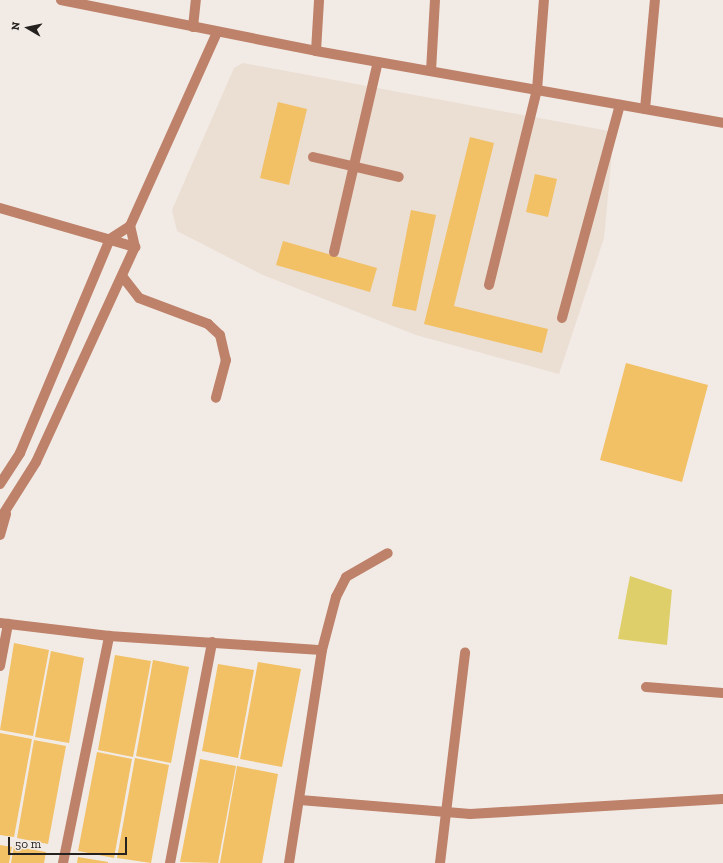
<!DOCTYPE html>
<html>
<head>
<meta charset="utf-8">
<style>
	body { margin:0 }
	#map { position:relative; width:723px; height:863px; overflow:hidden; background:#f2ebe5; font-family:"Zilla Slab",serif }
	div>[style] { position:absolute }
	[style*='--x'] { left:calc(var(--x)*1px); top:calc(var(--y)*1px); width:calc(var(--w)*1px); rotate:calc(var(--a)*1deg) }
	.built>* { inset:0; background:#ebded3 }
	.water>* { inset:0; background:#dfcf6a }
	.building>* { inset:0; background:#f2c065 }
	.minor>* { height:10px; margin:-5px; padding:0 5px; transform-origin:5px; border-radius:5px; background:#be816a }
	span { translate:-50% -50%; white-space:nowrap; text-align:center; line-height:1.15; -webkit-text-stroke:3px #f2ebe5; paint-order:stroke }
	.north { position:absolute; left:8px; top:8px; width:40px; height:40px; -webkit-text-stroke:3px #f2ebe5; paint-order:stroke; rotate:279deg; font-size:11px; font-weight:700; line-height:16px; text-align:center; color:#24211f }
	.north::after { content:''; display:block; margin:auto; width:14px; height:18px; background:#24211f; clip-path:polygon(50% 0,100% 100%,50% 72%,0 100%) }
	.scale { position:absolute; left:8px; top:837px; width:119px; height:18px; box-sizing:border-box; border:2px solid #24211f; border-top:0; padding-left:5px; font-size:12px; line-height:14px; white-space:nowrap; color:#24211f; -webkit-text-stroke:3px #f2ebe5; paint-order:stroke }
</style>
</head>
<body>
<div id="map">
	<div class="built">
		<div style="clip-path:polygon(243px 63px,614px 132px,604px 238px,559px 374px,416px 335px,263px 275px,177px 231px,172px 210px,234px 68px)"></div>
	</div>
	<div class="water">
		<div style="clip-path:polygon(630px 576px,672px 590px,667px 645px,618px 639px)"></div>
	</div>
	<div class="building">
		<div style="clip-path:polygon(278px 102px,307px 109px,289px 185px,260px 178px)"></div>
		<div style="clip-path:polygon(470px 137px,494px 143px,454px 306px,548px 329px,542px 353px,424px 324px)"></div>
		<div style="clip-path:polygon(535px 174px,557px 179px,548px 217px,526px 212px)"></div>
		<div style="clip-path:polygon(411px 210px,436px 215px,416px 311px,392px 306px)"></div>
		<div style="clip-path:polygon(283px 241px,377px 268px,370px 292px,276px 265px)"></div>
		<div style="clip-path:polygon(626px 363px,708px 385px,682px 482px,600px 460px)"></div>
		<div style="clip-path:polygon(14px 643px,49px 650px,33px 736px,0 730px)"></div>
		<div style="clip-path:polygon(51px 651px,84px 658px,69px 743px,35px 737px)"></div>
		<div style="clip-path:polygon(115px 655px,151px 661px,133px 757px,98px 750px)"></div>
		<div style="clip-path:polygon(153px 660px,189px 667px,171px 763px,136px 756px)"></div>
		<div style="clip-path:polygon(258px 662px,301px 669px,282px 767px,240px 759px)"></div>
		<div style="clip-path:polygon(218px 664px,254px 670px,238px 758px,202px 751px)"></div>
		<div style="clip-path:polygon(0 733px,32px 739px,14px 837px,0 835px)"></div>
		<div style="clip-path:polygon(34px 740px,66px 746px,48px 844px,17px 838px)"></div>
		<div style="clip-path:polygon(97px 752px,132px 759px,114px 858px,78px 851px)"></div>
		<div style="clip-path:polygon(135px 758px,169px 765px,151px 863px,117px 858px)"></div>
		<div style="clip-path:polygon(200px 759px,236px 766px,218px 863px,180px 862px)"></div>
		<div style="clip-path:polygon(237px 766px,278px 774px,262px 863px,220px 863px)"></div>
		<div style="clip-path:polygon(0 845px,12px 847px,9px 863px,0 863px)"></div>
		<div style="clip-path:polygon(14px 846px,46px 852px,44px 863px,11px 863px)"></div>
		<div style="clip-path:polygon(78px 857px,108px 862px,108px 863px,77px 863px)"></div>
	</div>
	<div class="minor">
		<div style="--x:61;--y:0;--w:260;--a:11.3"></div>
		<div style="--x:316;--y:51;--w:413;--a:10"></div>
		<div style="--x:193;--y:27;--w:27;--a:-84"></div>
		<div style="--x:316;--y:51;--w:51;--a:-86.6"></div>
		<div style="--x:431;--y:71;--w:71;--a:-86.8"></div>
		<div style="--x:645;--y:109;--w:109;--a:-84.8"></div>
		<div style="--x:313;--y:157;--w:88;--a:13.1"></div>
		<div style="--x:0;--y:208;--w:141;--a:16.1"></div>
		<div style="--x:334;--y:252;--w:195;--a:-77"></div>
		<div style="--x:122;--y:276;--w:28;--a:52"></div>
		<div style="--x:139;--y:298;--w:74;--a:20.6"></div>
		<div style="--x:208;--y:324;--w:16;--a:43"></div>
		<div style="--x:220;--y:335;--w:26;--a:77"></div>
		<div style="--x:226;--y:360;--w:39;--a:105"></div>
		<div style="--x:489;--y:285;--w:201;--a:-76.2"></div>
		<div style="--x:537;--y:90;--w:90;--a:-85.6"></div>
		<div style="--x:562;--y:318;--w:221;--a:-74.8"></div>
		<div style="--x:0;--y:484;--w:37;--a:-57"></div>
		<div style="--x:20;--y:453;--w:232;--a:-67.2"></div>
		<div style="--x:110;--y:239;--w:24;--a:-33"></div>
		<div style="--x:130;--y:226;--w:213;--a:-65.8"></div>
		<div style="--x:0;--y:519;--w:67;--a:-57.7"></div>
		<div style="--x:36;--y:462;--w:237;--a:-65.3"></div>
		<div style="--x:135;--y:247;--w:22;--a:-103"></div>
		<div style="--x:0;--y:535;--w:22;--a:-74"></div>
		<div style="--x:0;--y:623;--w:110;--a:6.8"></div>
		<div style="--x:109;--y:636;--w:213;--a:3.8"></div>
		<div style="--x:322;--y:650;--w:216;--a:98.8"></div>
		<div style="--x:322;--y:650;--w:55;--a:-75.2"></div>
		<div style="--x:336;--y:597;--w:22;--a:-63"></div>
		<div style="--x:346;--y:577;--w:48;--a:-29.7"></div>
		<div style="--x:0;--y:666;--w:43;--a:-79.2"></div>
		<div style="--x:646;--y:687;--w:77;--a:4.5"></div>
		<div style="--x:300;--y:800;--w:171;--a:4.7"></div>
		<div style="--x:470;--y:814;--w:253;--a:-3.4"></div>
		<div style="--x:63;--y:863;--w:232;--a:-78.5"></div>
		<div style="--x:170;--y:863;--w:225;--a:-79.2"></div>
		<div style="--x:440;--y:863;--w:212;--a:-83.2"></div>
	</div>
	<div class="north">N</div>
	<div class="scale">50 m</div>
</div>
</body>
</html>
